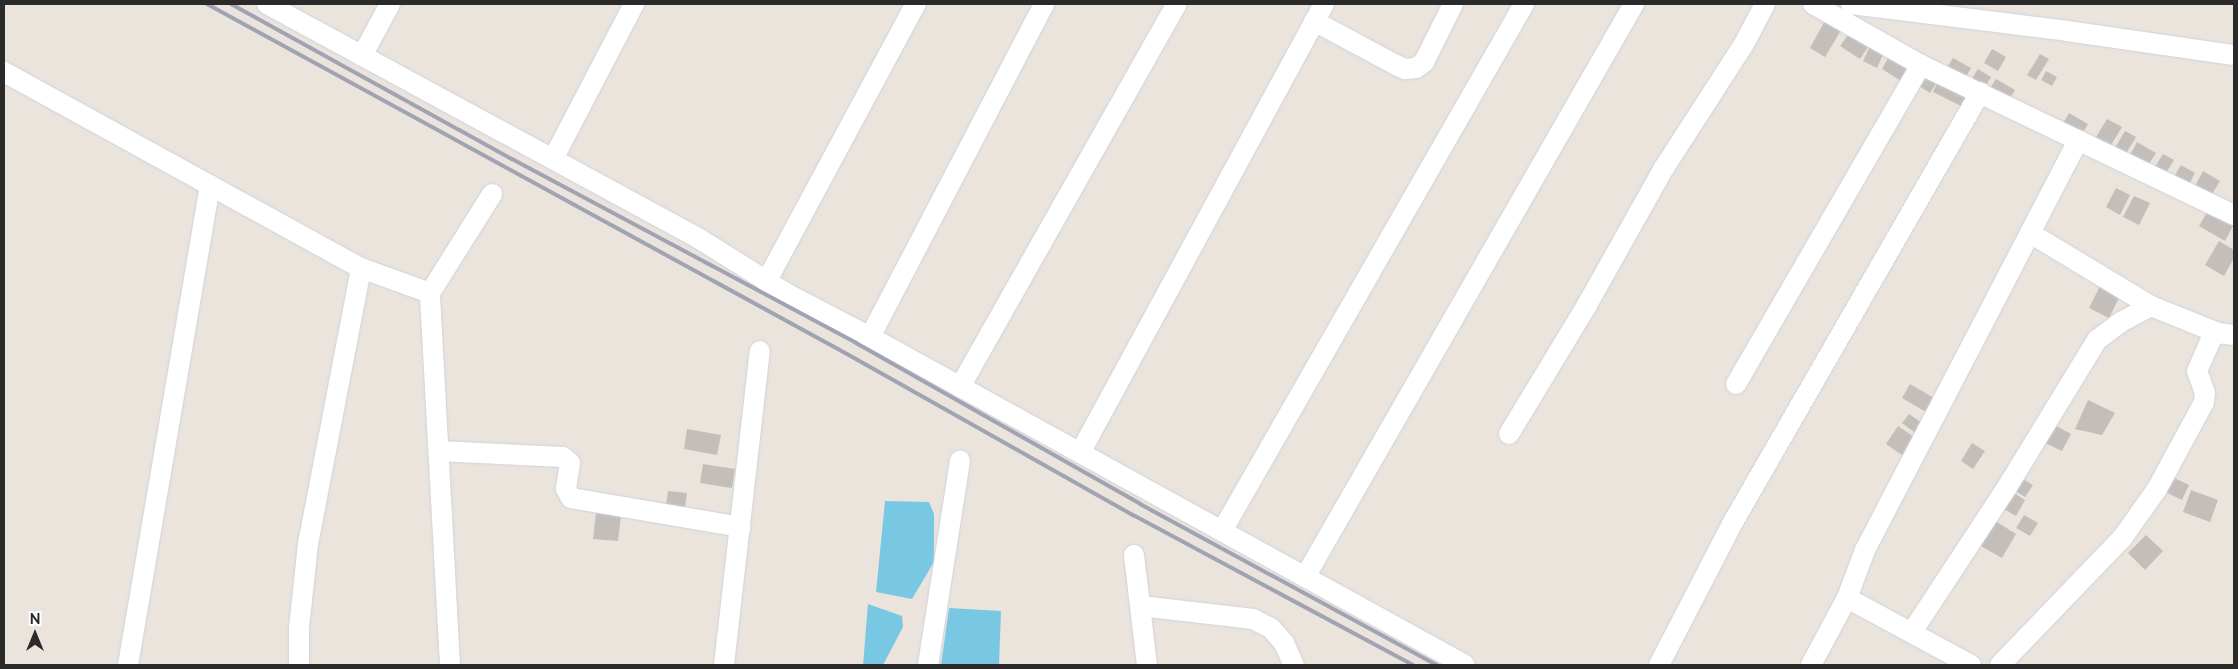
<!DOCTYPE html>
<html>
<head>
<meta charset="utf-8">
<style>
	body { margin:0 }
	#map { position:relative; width:2238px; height:669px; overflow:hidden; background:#ebe4dd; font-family:Raleway,sans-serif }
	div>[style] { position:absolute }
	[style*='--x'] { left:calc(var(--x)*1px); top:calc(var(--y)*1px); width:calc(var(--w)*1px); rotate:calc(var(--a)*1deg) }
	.water>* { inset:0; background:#79c8e3 }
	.building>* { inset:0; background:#c3beb9 }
	.roads { filter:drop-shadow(0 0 1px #cfd2dd) drop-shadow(0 0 1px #cfd2dd) }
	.minor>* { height:20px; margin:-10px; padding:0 10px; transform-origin:10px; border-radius:10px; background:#fff }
	.rail>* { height:4px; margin:-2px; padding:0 2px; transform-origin:2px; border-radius:2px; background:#a0a3b2 }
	span { translate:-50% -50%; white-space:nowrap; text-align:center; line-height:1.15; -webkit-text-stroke:4.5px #fff; paint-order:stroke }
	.frame { position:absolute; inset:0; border:5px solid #2a2a2a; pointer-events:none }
	.north { position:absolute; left:10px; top:609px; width:50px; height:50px; -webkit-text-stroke:4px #fff; paint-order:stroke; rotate:0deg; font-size:14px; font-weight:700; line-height:20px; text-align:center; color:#2a2a2a }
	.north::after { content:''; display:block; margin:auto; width:18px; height:22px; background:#2a2a2a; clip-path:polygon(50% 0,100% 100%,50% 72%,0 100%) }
</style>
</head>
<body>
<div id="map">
	<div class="water">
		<div style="clip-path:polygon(885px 501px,929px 502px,934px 514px,934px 562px,912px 599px,876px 592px)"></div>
		<div style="clip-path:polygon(868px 604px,902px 616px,903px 627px,883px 665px,863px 665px)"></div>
		<div style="clip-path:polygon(949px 608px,1001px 611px,999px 665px,941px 665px)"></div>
	</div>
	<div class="building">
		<div style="clip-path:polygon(1827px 17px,1843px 27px,1825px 57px,1810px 48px)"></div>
		<div style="clip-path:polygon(1848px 35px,1868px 47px,1860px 59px,1840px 46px)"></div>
		<div style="clip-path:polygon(1871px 44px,1885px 50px,1877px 68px,1863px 61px)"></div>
		<div style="clip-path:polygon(1992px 49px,2006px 57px,1998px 71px,1984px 63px)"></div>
		<div style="clip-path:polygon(2040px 54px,2049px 59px,2036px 80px,2027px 75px)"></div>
		<div style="clip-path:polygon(1888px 58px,1908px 69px,1901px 81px,1882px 69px)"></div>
		<div style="clip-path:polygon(1953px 58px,1971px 68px,1963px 82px,1945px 71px)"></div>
		<div style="clip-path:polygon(1978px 69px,1991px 77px,1983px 91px,1969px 83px)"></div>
		<div style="clip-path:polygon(2046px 71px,2057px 77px,2052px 86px,2041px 80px)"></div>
		<div style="clip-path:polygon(1921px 72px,1937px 82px,1930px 93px,1914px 83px)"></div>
		<div style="clip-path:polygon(1939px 79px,1972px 95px,1965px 108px,1933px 92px)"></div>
		<div style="clip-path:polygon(1996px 79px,2015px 90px,2008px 102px,1988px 91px)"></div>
		<div style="clip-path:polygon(2069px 113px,2088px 124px,2081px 136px,2062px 125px)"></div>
		<div style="clip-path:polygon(2107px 119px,2122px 127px,2108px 150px,2093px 142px)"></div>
		<div style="clip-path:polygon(2125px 131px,2136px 137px,2124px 157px,2113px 151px)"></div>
		<div style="clip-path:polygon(2137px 142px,2156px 153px,2147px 167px,2129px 157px)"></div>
		<div style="clip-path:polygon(2163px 154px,2174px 160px,2163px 178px,2152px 172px)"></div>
		<div style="clip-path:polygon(2181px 165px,2195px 173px,2187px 188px,2172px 180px)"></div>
		<div style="clip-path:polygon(2203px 171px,2220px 181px,2209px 199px,2193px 190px)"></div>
		<div style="clip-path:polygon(2116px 188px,2130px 195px,2120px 215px,2106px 207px)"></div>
		<div style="clip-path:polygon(2134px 196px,2150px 203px,2139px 225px,2123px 217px)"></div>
		<div style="clip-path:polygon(2209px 209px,2234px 224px,2225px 241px,2199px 226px)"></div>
		<div style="clip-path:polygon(2219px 241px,2234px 250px,2234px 258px,2224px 276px,2205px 265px)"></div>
		<div style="clip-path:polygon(2103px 280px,2123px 290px,2109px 318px,2089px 308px)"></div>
		<div style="clip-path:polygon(1910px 384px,1934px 398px,1926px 412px,1902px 398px)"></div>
		<div style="clip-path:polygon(2088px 400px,2115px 413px,2102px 435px,2075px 429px)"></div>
		<div style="clip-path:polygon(1909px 414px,1925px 425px,1918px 435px,1902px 423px)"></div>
		<div style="clip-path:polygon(2051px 423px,2071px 434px,2062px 451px,2041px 441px)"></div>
		<div style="clip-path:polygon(1898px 426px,1914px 437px,1902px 455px,1886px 444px)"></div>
		<div style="clip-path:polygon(687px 429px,721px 435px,717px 455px,684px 449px)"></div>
		<div style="clip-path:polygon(1972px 443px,1985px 451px,1973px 469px,1961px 461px)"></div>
		<div style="clip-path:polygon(703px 464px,735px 469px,732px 488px,700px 483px)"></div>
		<div style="clip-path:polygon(2170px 476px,2189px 485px,2182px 500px,2163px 491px)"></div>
		<div style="clip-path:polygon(2021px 478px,2033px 485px,2025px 497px,2014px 490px)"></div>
		<div style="clip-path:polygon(2009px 490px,2025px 500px,2016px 516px,2000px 507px)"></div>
		<div style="clip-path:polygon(2191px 490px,2218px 500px,2210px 522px,2183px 512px)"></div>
		<div style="clip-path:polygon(668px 491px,687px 493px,684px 514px,665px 512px)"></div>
		<div style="clip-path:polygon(596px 513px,621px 516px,618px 541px,593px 539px)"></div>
		<div style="clip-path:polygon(2024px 515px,2038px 523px,2030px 536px,2016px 528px)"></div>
		<div style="clip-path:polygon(1989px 517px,2016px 534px,2002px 558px,1974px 542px)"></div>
		<div style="clip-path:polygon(2146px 535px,2163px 551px,2145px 570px,2128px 553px)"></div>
	</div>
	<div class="roads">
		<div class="minor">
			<div style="--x:267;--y:4;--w:490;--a:28.5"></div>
			<div style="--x:698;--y:238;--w:104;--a:32"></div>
			<div style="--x:786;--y:293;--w:95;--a:27.6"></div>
			<div style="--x:870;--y:337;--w:679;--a:28.87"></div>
			<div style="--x:1813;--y:4;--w:124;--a:29.5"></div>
			<div style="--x:1921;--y:65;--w:347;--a:25.6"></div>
			<div style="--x:1851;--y:4;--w:218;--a:7.1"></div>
			<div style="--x:2067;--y:31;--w:169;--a:8.2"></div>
			<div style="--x:1314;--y:21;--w:93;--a:28.2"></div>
			<div style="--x:1396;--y:65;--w:10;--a:24"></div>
			<div style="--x:1405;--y:69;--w:11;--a:-5"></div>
			<div style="--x:1416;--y:68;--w:10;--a:-37"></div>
			<div style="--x:1424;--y:62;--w:65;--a:-63.4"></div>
			<div style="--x:362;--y:56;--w:59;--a:-61.7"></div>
			<div style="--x:4;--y:72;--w:407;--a:28.8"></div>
			<div style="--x:361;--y:268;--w:73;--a:19.9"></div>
			<div style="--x:553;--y:159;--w:175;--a:-62.4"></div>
			<div style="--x:2030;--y:233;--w:141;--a:31.1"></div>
			<div style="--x:2151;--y:306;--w:72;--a:21.9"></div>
			<div style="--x:766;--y:282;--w:316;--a:-61.7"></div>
			<div style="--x:870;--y:337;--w:376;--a:-62.4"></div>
			<div style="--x:1736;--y:384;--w:369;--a:-59.9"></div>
			<div style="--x:960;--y:387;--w:440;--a:-60.5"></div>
			<div style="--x:1509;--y:434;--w:151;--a:-58.8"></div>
			<div style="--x:1587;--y:305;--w:157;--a:-60.7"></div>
			<div style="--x:1664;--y:168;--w:148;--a:-57.2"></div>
			<div style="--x:1744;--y:44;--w:45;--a:-62.3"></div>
			<div style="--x:439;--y:451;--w:124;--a:2.8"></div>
			<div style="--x:563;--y:457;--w:9;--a:41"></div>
			<div style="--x:570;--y:463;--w:26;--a:99"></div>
			<div style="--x:566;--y:489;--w:10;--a:61"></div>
			<div style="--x:571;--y:498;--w:172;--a:9.7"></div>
			<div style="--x:1080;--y:453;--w:511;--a:-61.48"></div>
			<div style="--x:1222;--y:531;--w:607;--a:-60.18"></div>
			<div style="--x:1134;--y:555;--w:111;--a:83.3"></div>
			<div style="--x:1305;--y:577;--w:661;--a:-60.14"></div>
			<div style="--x:1847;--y:598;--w:51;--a:-69.4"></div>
			<div style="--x:1865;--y:550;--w:462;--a:-62.5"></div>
			<div style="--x:1141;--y:606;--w:113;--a:6.6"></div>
			<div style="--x:1253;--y:619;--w:20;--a:27"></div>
			<div style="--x:1271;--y:628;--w:20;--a:49"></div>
			<div style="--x:1284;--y:643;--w:24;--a:66"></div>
			<div style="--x:1912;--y:632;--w:171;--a:-56.7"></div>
			<div style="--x:2006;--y:489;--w:175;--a:-58.6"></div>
			<div style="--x:2097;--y:340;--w:30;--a:-37"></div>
			<div style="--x:2121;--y:322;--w:34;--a:-28"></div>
			<div style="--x:128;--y:665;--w:487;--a:-80.3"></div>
			<div style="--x:299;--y:665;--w:37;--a:-90"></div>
			<div style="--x:299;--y:628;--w:84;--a:-83.9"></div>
			<div style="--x:308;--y:544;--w:281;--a:-79.1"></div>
			<div style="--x:450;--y:665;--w:373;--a:-93.1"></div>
			<div style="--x:430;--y:293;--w:117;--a:-57.9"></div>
			<div style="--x:724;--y:665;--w:316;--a:-83.5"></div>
			<div style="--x:928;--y:665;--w:207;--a:-81.1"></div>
			<div style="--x:1659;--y:665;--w:159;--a:-62.6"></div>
			<div style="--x:1732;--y:524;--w:498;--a:-60.1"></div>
			<div style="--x:1811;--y:665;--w:76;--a:-61.8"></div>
			<div style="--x:1847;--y:598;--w:141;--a:28.4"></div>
			<div style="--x:2000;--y:665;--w:178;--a:-46.1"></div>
			<div style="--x:2123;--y:537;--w:59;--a:-54.7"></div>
			<div style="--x:2157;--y:489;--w:99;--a:-61.6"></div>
			<div style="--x:2204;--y:402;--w:9;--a:-84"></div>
			<div style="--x:2205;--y:393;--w:23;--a:-110"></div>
			<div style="--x:2197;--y:371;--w:36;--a:-66"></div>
			<div style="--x:2212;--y:338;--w:8;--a:-40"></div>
			<div style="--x:2218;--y:333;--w:16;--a:7"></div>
		</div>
	</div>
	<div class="rail">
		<div style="--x:207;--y:4;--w:729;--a:28.67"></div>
		<div style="--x:847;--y:354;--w:330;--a:29.4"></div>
		<div style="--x:1135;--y:516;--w:315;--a:28.2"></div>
		<div style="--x:231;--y:4;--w:321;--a:28.9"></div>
		<div style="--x:512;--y:159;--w:390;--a:28.1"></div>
		<div style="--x:856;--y:343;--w:326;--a:29.5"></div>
		<div style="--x:1140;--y:504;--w:338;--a:28.5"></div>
	</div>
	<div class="frame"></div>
	<div class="north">N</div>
</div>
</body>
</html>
